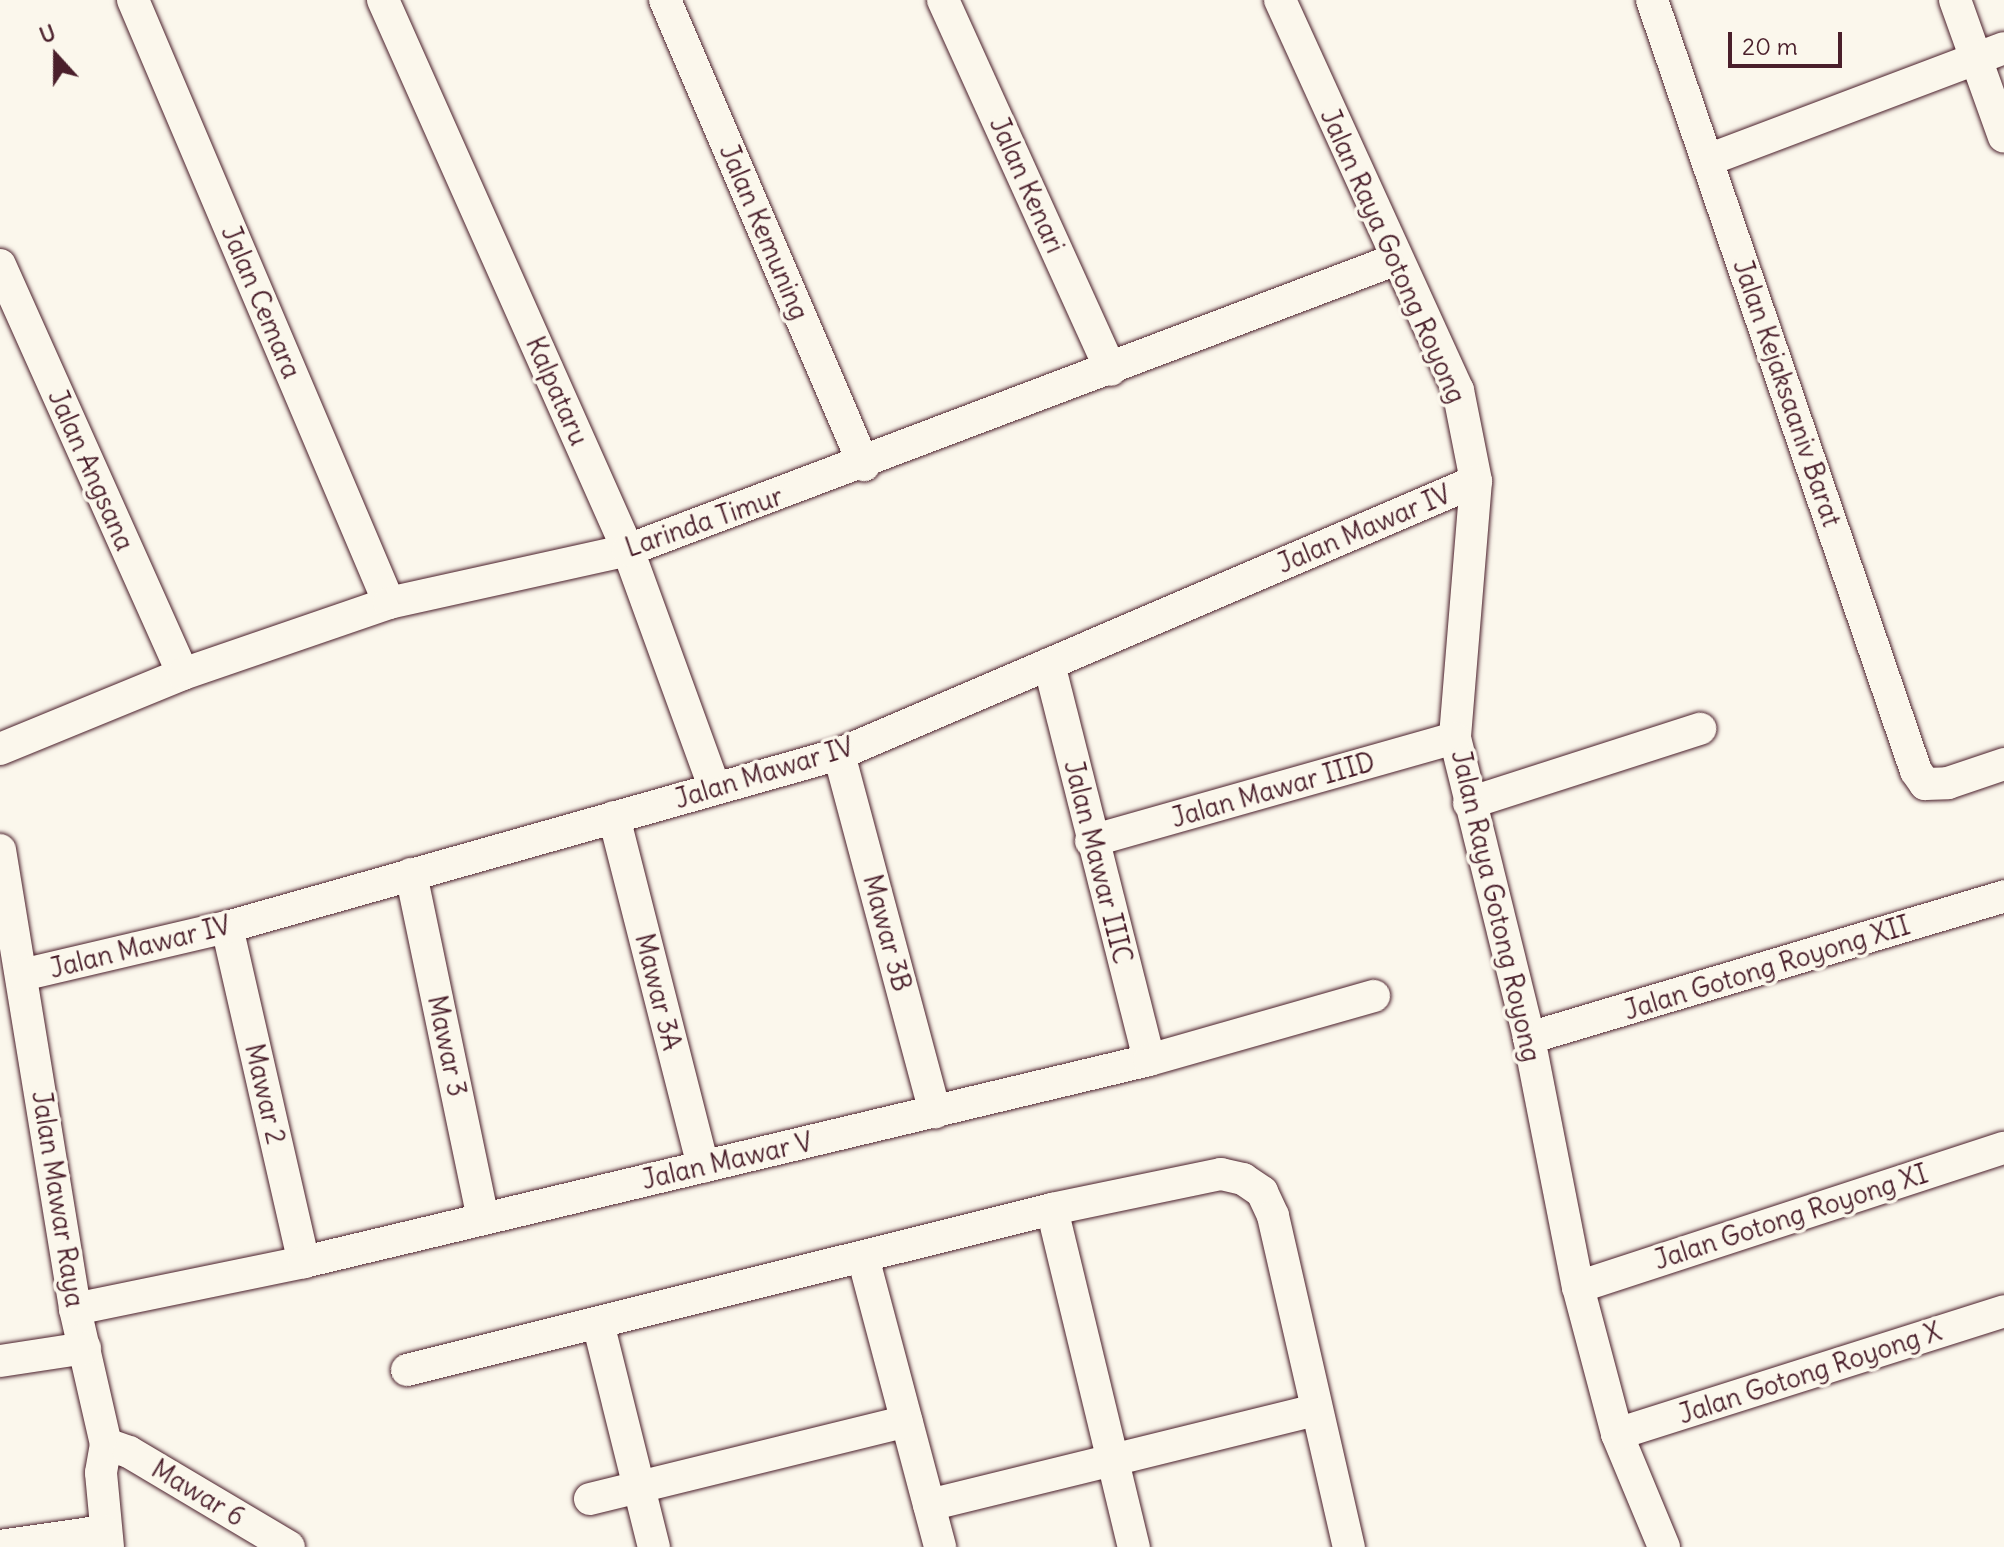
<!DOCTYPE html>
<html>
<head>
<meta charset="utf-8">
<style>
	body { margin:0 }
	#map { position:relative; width:2004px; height:1547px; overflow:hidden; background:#fbf7ec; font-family:Delius,sans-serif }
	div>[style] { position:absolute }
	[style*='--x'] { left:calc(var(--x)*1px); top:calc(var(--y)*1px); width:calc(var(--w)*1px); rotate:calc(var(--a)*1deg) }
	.roads { filter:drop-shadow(0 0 2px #4a1f2b) drop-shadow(0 0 2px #4a1f2b) }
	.minor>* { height:32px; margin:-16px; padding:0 16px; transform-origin:16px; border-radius:16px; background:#fbf7ec }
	span { translate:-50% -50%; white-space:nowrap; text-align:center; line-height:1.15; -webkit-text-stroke:7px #fbf7ec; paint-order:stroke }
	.street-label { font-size:26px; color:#4a1f2b }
	.north { position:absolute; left:16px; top:16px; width:80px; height:80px; -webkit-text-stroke:6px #fbf7ec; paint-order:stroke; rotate:339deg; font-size:22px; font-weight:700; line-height:32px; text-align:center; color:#4a1f2b }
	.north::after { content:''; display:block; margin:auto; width:28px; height:36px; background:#4a1f2b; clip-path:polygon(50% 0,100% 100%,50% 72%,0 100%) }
	.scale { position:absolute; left:1728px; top:32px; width:114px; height:36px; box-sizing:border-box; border:4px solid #4a1f2b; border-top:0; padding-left:10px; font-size:24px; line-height:28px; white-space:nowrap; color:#4a1f2b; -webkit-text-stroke:6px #fbf7ec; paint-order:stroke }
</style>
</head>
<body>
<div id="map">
	<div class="roads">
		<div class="minor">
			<div style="--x:133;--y:0;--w:655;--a:67"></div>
			<div style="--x:383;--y:0;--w:602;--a:65.99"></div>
			<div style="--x:628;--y:550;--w:254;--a:70"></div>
			<div style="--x:665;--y:0;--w:506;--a:66.83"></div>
			<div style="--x:943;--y:0;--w:406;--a:65.6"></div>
			<div style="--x:1280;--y:0;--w:429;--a:65.5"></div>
			<div style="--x:1458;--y:390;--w:93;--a:78.8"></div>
			<div style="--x:1476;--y:481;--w:258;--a:94.7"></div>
			<div style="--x:1455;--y:738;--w:309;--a:76.1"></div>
			<div style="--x:1529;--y:1038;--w:254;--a:78.9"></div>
			<div style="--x:1578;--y:1287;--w:152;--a:75.1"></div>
			<div style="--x:1617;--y:1434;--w:122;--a:67.4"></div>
			<div style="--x:1652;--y:0;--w:815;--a:71.1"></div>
			<div style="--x:1916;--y:771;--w:16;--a:55"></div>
			<div style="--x:1925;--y:784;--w:23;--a:-2"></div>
			<div style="--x:1948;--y:783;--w:59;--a:-18.7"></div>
			<div style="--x:1955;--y:0;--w:145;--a:70.3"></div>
			<div style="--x:1708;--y:160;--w:316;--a:-20.7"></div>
			<div style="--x:0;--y:265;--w:448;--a:65.9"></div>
			<div style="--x:1049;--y:664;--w:408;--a:75.8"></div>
			<div style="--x:0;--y:749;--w:198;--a:-22.3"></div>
			<div style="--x:183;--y:674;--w:218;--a:-19"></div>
			<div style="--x:389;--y:603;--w:245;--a:-12.5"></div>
			<div style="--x:628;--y:550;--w:822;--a:-20.73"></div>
			<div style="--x:839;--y:754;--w:371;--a:75"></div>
			<div style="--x:1469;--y:803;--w:243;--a:-17.8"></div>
			<div style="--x:614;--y:817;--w:361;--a:75.7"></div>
			<div style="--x:1091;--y:841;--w:378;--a:-15.8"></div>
			<div style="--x:0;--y:850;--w:465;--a:80.7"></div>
			<div style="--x:75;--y:1309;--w:139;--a:77.1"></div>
			<div style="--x:106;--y:1444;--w:29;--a:100"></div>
			<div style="--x:101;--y:1473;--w:74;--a:84.6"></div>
			<div style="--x:411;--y:874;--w:352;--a:78.2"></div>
			<div style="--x:227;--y:927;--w:344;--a:77.1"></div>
			<div style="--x:22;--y:975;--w:211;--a:-13.2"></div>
			<div style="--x:227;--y:927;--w:636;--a:-15.78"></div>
			<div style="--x:839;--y:754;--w:693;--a:-23.2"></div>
			<div style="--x:1529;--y:1038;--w:496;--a:-16.6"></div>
			<div style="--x:1052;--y:1209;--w:348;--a:76.4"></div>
			<div style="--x:863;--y:1257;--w:300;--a:75.1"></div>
			<div style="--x:1578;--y:1287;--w:448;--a:-18.1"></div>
			<div style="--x:75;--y:1309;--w:234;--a:-11.6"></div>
			<div style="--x:304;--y:1262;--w:869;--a:-13.44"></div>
			<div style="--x:1149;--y:1060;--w:234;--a:-15.9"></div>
			<div style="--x:598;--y:1323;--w:231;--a:76"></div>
			<div style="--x:0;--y:1361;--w:86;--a:-8.7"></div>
			<div style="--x:407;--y:1370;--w:665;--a:-14.02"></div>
			<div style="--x:1052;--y:1209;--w:173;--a:-11.7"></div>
			<div style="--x:1221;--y:1174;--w:23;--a:13"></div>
			<div style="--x:1243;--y:1179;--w:23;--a:34"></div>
			<div style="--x:1262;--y:1192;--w:26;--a:65"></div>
			<div style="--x:1273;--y:1216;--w:340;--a:77.1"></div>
			<div style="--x:1617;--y:1434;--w:406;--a:-17.6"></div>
			<div style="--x:106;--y:1444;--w:24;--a:19"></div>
			<div style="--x:129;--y:1452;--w:186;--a:30.7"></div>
			<div style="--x:590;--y:1499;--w:326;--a:-13.8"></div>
			<div style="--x:929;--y:1505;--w:398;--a:-13.8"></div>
			<div style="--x:0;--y:1546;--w:105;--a:-8.2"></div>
		</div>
	</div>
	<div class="street-label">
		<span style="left:1027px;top:185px;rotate:66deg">Jalan Kenari</span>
		<span style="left:764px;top:232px;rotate:67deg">Jalan Kemuning</span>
		<span style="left:1393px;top:256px;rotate:66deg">Jalan Raya Gotong Royong</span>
		<span style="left:261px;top:302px;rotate:67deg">Jalan Cemara</span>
		<span style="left:557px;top:391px;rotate:66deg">Kalpataru</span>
		<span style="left:1787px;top:393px;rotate:71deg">Jalan Kejaksaaniv Barat</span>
		<span style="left:91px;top:470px;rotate:66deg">Jalan Angsana</span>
		<span style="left:704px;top:522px;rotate:-19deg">Larinda Timur</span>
		<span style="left:1364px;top:529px;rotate:-23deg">Jalan Mawar IV</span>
		<span style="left:764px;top:773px;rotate:-17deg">Jalan Mawar IV</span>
		<span style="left:1273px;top:790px;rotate:-16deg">Jalan Mawar IIID</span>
		<span style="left:1098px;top:862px;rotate:76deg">Jalan Mawar IIIC</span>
		<span style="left:1496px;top:906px;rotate:77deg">Jalan Raya Gotong Royong</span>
		<span style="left:887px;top:933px;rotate:75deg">Mawar 3B</span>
		<span style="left:140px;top:947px;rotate:-14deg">Jalan Mawar IV</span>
		<span style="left:1767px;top:968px;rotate:-17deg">Jalan Gotong Royong XII</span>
		<span style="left:658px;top:992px;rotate:76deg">Mawar 3A</span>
		<span style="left:447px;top:1046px;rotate:78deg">Mawar 3</span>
		<span style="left:265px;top:1094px;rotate:77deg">Mawar 2</span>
		<span style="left:727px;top:1161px;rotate:-13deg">Jalan Mawar V</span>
		<span style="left:58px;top:1199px;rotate:81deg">Jalan Mawar Raya</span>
		<span style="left:1791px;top:1217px;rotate:-18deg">Jalan Gotong Royong XI</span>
		<span style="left:1810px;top:1373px;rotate:-18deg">Jalan Gotong Royong X</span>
		<span style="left:198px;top:1493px;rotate:31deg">Mawar 6</span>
	</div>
	<div class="north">U</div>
	<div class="scale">20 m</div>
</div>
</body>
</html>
